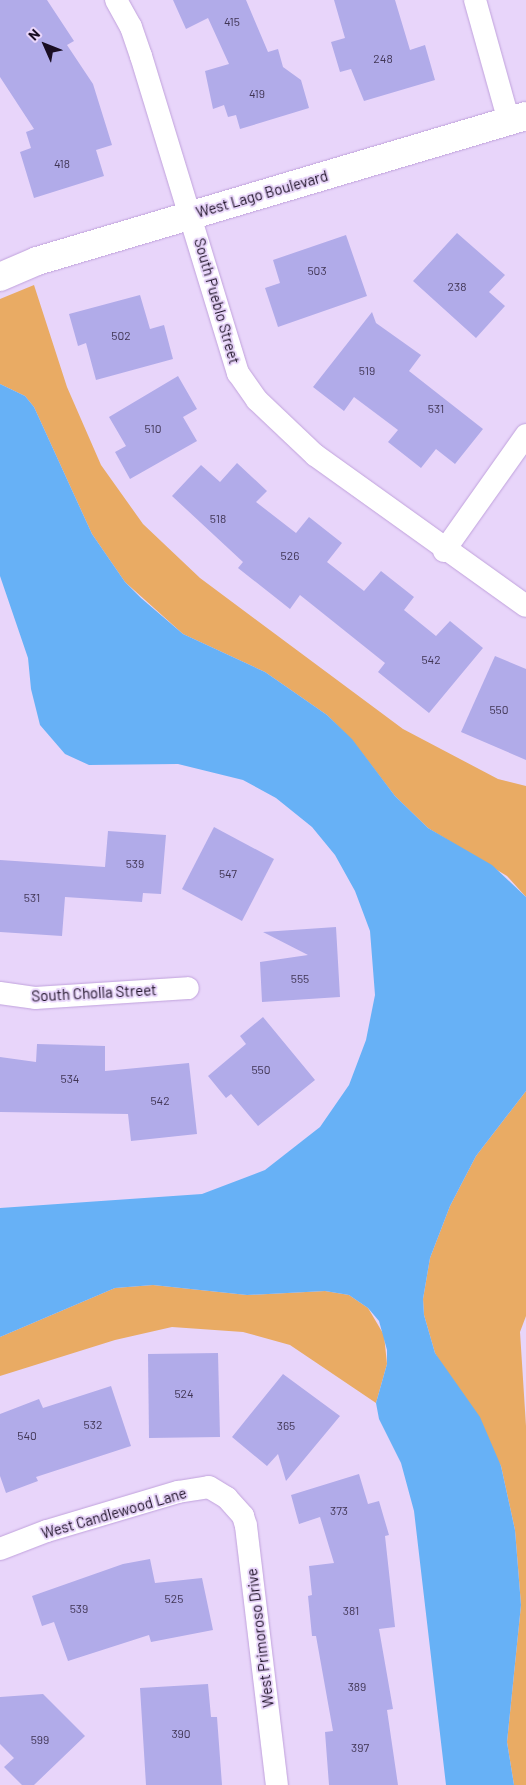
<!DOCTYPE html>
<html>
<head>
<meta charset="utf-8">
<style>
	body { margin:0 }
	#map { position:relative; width:526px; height:1785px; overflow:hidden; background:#e8d5fa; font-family:Barlow,sans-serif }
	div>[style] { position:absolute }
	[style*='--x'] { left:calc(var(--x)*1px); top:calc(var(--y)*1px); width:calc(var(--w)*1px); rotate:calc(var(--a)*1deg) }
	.green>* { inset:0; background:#e9ab64 }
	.water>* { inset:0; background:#67b1f6 }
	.building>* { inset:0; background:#b1abe9 }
	.roads { filter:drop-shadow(0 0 1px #c0a2dc) drop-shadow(0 0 1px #c0a2dc) }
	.street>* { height:22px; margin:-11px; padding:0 11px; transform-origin:11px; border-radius:11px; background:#fff }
	.secondary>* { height:28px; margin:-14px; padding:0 14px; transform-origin:14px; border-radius:14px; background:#fff }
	span { translate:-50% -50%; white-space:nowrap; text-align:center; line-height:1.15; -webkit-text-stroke:4px #e8d5fa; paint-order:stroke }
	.number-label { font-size:12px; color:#403554 }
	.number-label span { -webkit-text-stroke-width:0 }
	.street-label { font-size:15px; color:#1a0e23 }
	.north { position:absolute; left:20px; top:20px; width:50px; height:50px; -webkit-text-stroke:4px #e8d5fa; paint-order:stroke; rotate:314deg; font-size:14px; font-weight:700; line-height:20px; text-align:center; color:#1a0e23 }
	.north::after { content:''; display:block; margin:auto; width:18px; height:22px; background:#1a0e23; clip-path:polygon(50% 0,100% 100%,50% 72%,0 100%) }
</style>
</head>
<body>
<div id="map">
	<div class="green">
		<div style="clip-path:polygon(34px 285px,67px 387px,101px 465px,143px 524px,200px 578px,403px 729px,498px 779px,526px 786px,526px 897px,507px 876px,428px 828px,395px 796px,352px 740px,327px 715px,265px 672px,183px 634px,125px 582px,92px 534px,34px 407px,25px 396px,0 384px,0 299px)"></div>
		<div style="clip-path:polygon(526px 1091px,526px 1316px,520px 1332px,526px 1426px,526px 1785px,514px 1785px,507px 1742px,521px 1605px,515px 1530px,501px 1466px,435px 1353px,424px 1315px,423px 1299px,430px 1258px,450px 1206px,476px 1156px)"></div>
		<div style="clip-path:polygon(153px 1285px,247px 1295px,325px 1291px,349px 1295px,368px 1308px,384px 1335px,387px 1364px,376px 1403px,290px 1345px,243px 1332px,172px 1327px,115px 1340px,0 1376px,0 1337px,115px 1288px)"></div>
	</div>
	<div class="water">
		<div style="clip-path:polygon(0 384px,25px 396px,34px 407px,92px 534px,125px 582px,141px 598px,183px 634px,265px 672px,327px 715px,352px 739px,395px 796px,428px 828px,492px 865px,526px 897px,526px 1091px,476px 1156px,450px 1206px,430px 1258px,423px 1299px,424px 1315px,435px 1353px,480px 1417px,501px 1466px,515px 1530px,521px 1605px,507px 1742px,514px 1785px,446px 1785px,414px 1511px,401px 1463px,379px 1419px,376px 1403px,387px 1364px,387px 1350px,379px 1321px,368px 1308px,349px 1295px,325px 1291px,247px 1295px,153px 1285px,115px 1288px,0 1337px,0 1208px,202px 1194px,265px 1170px,320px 1127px,349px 1085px,366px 1040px,375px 995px,370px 931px,355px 891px,335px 855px,312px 827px,276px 798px,243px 780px,178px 764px,89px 765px,65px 754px,40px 725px,31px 689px,28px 658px,0 576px)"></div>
	</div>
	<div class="building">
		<div style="clip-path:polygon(0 0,47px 0,74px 41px,67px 45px,93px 84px,112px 145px,96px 150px,104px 176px,34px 198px,20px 152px,31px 148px,26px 132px,34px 129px,0 77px)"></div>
		<div style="clip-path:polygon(173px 0,246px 0,268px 52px,278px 49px,283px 67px,301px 80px,309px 108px,240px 129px,236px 115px,228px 117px,224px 105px,213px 109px,205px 71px,229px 64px,208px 18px,186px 29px)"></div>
		<div style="clip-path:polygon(334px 0,395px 0,410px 50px,425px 45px,435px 80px,364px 101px,351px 69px,340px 72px,331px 42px,345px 38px)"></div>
		<div style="clip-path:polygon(457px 233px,505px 275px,489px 292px,505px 306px,476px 338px,413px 281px)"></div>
		<div style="clip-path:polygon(346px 235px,367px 296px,278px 327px,265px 288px,280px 283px,273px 260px)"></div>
		<div style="clip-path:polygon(140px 295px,150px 329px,164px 325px,173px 359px,96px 380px,86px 343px,78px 346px,69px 314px)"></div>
		<div style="clip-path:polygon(372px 312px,376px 323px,421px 355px,409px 371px,483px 429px,455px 464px,436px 449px,421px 468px,388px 442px,398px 430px,354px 397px,344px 411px,313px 387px)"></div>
		<div style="clip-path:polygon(178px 376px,197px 409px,183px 417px,197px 441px,130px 479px,115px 452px,126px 446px,109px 417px)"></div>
		<div style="clip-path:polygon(237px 463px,267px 491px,256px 502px,296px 533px,309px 517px,342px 543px,327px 562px,364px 591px,381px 571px,414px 597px,404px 610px,436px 636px,450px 621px,483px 648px,429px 713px,378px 672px,385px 663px,300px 595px,290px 609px,238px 568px,243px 562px,172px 496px,201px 465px,220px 482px)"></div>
		<div style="clip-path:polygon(495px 656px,526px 669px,526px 760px,461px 732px)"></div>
		<div style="clip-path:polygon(214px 827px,274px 859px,242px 921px,182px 889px)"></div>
		<div style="clip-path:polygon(108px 831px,166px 835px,161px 894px,143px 893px,142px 902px,65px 897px,62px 936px,0 932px,0 860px,105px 867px)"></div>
		<div style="clip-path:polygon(336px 927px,340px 997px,262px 1002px,260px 962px,308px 955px,263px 932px)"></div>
		<div style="clip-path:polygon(263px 1017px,315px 1080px,258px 1126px,231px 1094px,226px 1098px,208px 1076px,246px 1044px,240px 1036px)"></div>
		<div style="clip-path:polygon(37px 1044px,105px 1046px,105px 1071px,189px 1063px,197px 1134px,131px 1141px,128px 1114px,0 1112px,0 1057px,36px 1062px)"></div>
		<div style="clip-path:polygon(218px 1353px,220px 1437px,149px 1438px,148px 1354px)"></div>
		<div style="clip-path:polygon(283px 1374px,340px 1416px,286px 1481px,278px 1454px,267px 1466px,232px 1437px)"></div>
		<div style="clip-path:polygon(111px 1386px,131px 1446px,36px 1477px,38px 1481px,6px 1493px,0 1476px,0 1414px,39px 1399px,43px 1408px)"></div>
		<div style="clip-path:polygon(359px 1474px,368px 1504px,379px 1501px,389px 1535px,385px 1536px,395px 1627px,379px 1629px,393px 1709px,387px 1710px,398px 1785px,329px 1785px,325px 1732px,333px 1731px,316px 1636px,312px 1636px,308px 1596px,312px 1595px,309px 1566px,334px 1563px,320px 1517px,299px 1524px,291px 1495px)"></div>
		<div style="clip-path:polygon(150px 1559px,155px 1583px,202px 1578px,213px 1630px,151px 1642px,149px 1635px,68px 1661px,54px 1622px,42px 1626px,32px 1596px,123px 1564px)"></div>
		<div style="clip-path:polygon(208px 1684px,211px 1717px,217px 1717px,222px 1785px,146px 1785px,140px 1688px)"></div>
		<div style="clip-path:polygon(43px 1694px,85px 1736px,34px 1785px,22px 1785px,4px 1767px,14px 1758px,0 1744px,0 1697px)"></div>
	</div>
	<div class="roads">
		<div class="street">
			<div style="--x:116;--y:0;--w:31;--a:61"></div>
			<div style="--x:131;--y:27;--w:31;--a:71"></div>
			<div style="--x:141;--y:56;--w:332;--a:73"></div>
			<div style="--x:238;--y:373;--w:33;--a:55"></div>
			<div style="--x:257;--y:400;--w:80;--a:43.5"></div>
			<div style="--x:315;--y:455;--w:259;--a:35.6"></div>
			<div style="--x:475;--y:0;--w:127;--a:74.4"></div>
			<div style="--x:444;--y:551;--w:142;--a:-54.7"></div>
			<div style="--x:0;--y:993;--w:35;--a:8"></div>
			<div style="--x:35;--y:998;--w:153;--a:-3.7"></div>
			<div style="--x:0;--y:1549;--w:50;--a:-21"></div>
			<div style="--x:47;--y:1531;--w:137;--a:-16.6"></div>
			<div style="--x:178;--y:1492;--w:31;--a:-9"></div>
			<div style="--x:209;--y:1487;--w:21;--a:31"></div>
			<div style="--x:227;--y:1498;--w:24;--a:48"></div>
			<div style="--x:243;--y:1516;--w:10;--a:73"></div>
			<div style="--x:246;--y:1526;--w:261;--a:83.2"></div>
		</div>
		<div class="secondary">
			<div style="--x:0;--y:277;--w:40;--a:-23.4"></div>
			<div style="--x:37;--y:261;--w:510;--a:-16.52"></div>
		</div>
	</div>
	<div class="number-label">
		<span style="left:232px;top:22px">415</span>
		<span style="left:383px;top:59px">248</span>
		<span style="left:257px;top:94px">419</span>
		<span style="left:62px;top:164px">418</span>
		<span style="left:317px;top:271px">503</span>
		<span style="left:457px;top:287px">238</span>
		<span style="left:121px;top:336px">502</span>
		<span style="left:367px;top:371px">519</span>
		<span style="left:436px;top:409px">531</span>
		<span style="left:153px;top:429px">510</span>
		<span style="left:218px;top:519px">518</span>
		<span style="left:290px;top:556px">526</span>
		<span style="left:431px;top:660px">542</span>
		<span style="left:499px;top:710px">550</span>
		<span style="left:135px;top:864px">539</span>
		<span style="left:228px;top:874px">547</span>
		<span style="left:32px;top:898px">531</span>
		<span style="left:300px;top:979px">555</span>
		<span style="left:261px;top:1070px">550</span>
		<span style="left:70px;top:1079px">534</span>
		<span style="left:160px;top:1101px">542</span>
		<span style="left:184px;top:1394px">524</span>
		<span style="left:93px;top:1425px">532</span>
		<span style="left:286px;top:1426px">365</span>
		<span style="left:27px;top:1436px">540</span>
		<span style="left:339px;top:1511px">373</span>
		<span style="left:174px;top:1599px">525</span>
		<span style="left:79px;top:1609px">539</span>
		<span style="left:351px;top:1611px">381</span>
		<span style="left:357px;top:1687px">389</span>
		<span style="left:181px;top:1734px">390</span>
		<span style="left:40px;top:1740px">599</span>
		<span style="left:360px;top:1748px">397</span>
	</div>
	<div class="street-label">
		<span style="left:262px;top:194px;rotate:-16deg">West Lago Boulevard</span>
		<span style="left:217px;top:301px;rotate:74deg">South Pueblo Street</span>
		<span style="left:94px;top:993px;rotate:-3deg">South Cholla Street</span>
		<span style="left:114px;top:1513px;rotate:-16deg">West Candlewood Lane</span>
		<span style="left:260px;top:1638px;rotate:-97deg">West Primoroso Drive</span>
	</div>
	<div class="north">N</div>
</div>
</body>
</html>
